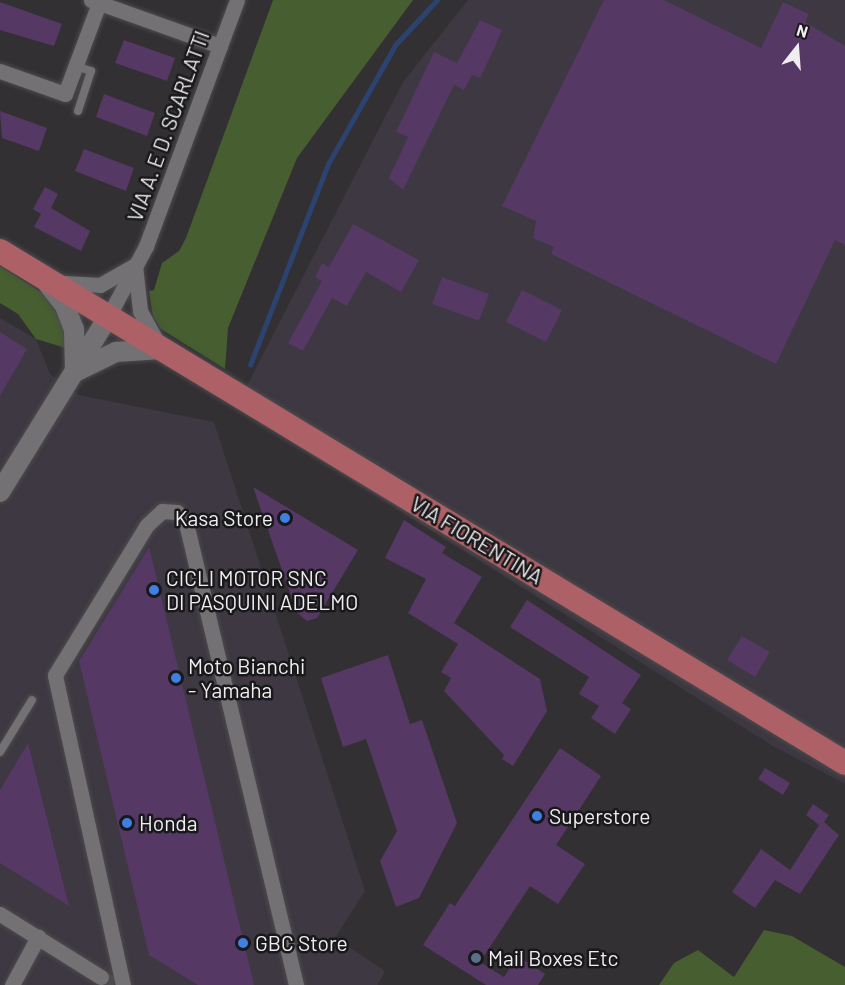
<!DOCTYPE html>
<html>
<head>
<meta charset="utf-8">
<style>
	body { margin:0 }
	#map { position:relative; width:845px; height:985px; overflow:hidden; background:#323033; font-family:Barlow,sans-serif }
	div>[style] { position:absolute }
	[style*='--x'] { left:calc(var(--x)*1px); top:calc(var(--y)*1px); width:calc(var(--w)*1px); rotate:calc(var(--a)*1deg) }
	.built>* { inset:0; background:#3d3841 }
	.green>* { inset:0; background:#465e30 }
	.stream>* { height:4.5px; margin:-2.25px; padding:0 2.25px; transform-origin:2.25px; border-radius:2.25px; background:#2c436f }
	.building>* { inset:0; background:#553864 }
	.minor-tunnel>* { height:15px; margin-top:-7.5px; transform-origin:0; background:repeating-linear-gradient(90deg,#4e4c4f 0 15px,transparent 0 23px) }
	.roads { filter:drop-shadow(0 0 2px #4d4b4e) drop-shadow(0 0 2px #4d4b4e) }
	.service>* { height:8px; margin:-4px; padding:0 4px; transform-origin:4px; border-radius:4px; background:#747175 }
	.minor>* { height:15px; margin:-7.5px; padding:0 7.5px; transform-origin:7.5px; border-radius:7.5px; background:#747175 }
	.tertiary>* { height:20px; margin:-10px; padding:0 10px; transform-origin:10px; border-radius:10px; background:#747175 }
	.primary>* { height:24px; margin:-12px; padding:0 12px; transform-origin:12px; border-radius:12px; background:#ad6065 }
	.dots>* { width:16px; height:16px; translate:-50% -50%; box-sizing:border-box; border:3px solid #19181a; border-radius:50% }
	span { translate:-50% -50%; white-space:nowrap; text-align:center; line-height:1.15; -webkit-text-stroke:5px #19181a; paint-order:stroke }
	.street-label { font-size:21px; color:#efedf0 }
	.poi-label { font-size:21px; color:#efedf0 }
	.right { translate:-100% -50%; text-align:right }
	.left { translate:0 -50%; text-align:left }
	.north { position:absolute; left:767px; top:18px; width:60px; height:60px; -webkit-text-stroke:4px #19181a; paint-order:stroke; rotate:17deg; font-size:16px; font-weight:700; line-height:24px; text-align:center; color:#efedf0 }
	.north::after { content:''; display:block; margin:auto; width:21px; height:27px; background:#efedf0; clip-path:polygon(50% 0,100% 100%,50% 72%,0 100%) }
</style>
</head>
<body>
<div id="map">
	<div class="built">
		<div style="clip-path:polygon(468px 0,845px 0,845px 784px,773px 746px,236px 407px,403px 82px)"></div>
		<div style="clip-path:polygon(0 318px,36px 339px,50px 374px,79px 395px,214px 422px,365px 891px,335px 938px,385px 971px,378px 985px,0 985px)"></div>
	</div>
	<div class="green">
		<div style="clip-path:polygon(273px 0,413px 0,297px 158px,228px 328px,225px 369px,161px 329px,153px 317px,149px 291px,154px 290px,162px 263px,179px 251px,186px 238px)"></div>
		<div style="clip-path:polygon(0 266px,44px 294px,65px 325px,69px 349px,36px 339px,18px 314px,0 303px)"></div>
		<div style="clip-path:polygon(764px 930px,792px 936px,845px 967px,845px 985px,659px 985px,674px 963px,698px 950px,734px 977px)"></div>
	</div>
	<div class="stream">
		<div style="--x:250;--y:365;--w:216;--a:-68.8"></div>
		<div style="--x:328;--y:164;--w:138;--a:-60.5"></div>
		<div style="--x:396;--y:44;--w:60;--a:-47"></div>
	</div>
	<div class="building">
		<div style="clip-path:polygon(604px 0,664px 0,761px 48px,783px 2px,809px 14px,805px 22px,845px 46px,845px 245px,835px 240px,776px 364px,551px 254px,554px 247px,533px 238px,536px 221px,502px 206px)"></div>
		<div style="clip-path:polygon(0 2px,62px 24px,54px 46px,0 30px)"></div>
		<div style="clip-path:polygon(480px 20px,502px 30px,494px 49px,480px 78px,472px 75px,464px 90px,454px 85px,403px 190px,389px 178px,408px 137px,396px 132px,434px 52px,457px 63px)"></div>
		<div style="clip-path:polygon(124px 40px,175px 58px,167px 81px,115px 63px)"></div>
		<div style="clip-path:polygon(104px 94px,155px 113px,147px 136px,96px 117px)"></div>
		<div style="clip-path:polygon(0 111px,47px 128px,39px 151px,2px 138px)"></div>
		<div style="clip-path:polygon(84px 149px,134px 168px,126px 191px,75px 171px)"></div>
		<div style="clip-path:polygon(45px 187px,58px 194px,51px 208px,90px 231px,81px 251px,34px 227px,41px 214px,33px 209px)"></div>
		<div style="clip-path:polygon(353px 224px,419px 260px,401px 292px,366px 272px,347px 306px,332px 298px,303px 351px,288px 343px,322px 281px,315px 277px,322px 263px,329px 267px)"></div>
		<div style="clip-path:polygon(442px 277px,489px 294px,479px 321px,432px 304px)"></div>
		<div style="clip-path:polygon(522px 290px,562px 310px,546px 342px,506px 322px)"></div>
		<div style="clip-path:polygon(0 332px,27px 349px,0 396px)"></div>
		<div style="clip-path:polygon(253px 487px,358px 550px,317px 618px,307px 621px,297px 613px)"></div>
		<div style="clip-path:polygon(404px 520px,446px 547px,442px 553px,482px 577px,454px 623px,540px 679px,547px 711px,513px 766px,502px 759px,504px 755px,444px 691px,451px 678px,441px 672px,458px 644px,408px 613px,426px 579px,385px 558px)"></div>
		<div style="clip-path:polygon(149px 547px,154px 567px,254px 985px,198px 985px,149px 955px,79px 661px)"></div>
		<div style="clip-path:polygon(527px 600px,641px 675px,622px 703px,631px 709px,615px 734px,591px 718px,599px 706px,579px 694px,589px 677px,510px 627px)"></div>
		<div style="clip-path:polygon(742px 636px,770px 652px,755px 677px,727px 660px)"></div>
		<div style="clip-path:polygon(388px 655px,410px 724px,422px 720px,457px 823px,419px 898px,396px 907px,380px 861px,397px 831px,366px 739px,343px 747px,321px 678px)"></div>
		<div style="clip-path:polygon(28px 743px,69px 906px,0 863px,0 790px)"></div>
		<div style="clip-path:polygon(560px 748px,601px 776px,556px 845px,585px 864px,558px 904px,530px 886px,480px 962px,504px 977px,518px 956px,545px 974px,538px 985px,486px 985px,423px 945px,450px 903px,455px 906px)"></div>
		<div style="clip-path:polygon(765px 768px,790px 783px,783px 795px,758px 779px)"></div>
		<div style="clip-path:polygon(813px 804px,829px 815px,824px 822px,839px 835px,800px 894px,775px 880px,755px 908px,732px 892px,761px 849px,790px 870px,819px 825px,806px 815px)"></div>
	</div>
	<div class="minor-tunnel">
		<div style="--x:101;--y:977;--w:16;--a:30"></div>
	</div>
	<div class="roads">
		<div class="service">
			<div style="--x:75;--y:66;--w:17;--a:17"></div>
			<div style="--x:91;--y:71;--w:42;--a:108"></div>
			<div style="--x:0;--y:752;--w:61;--a:-58.4"></div>
		</div>
		<div class="minor">
			<div style="--x:91;--y:0;--w:137;--a:19.6"></div>
			<div style="--x:0;--y:71;--w:69;--a:19.5"></div>
			<div style="--x:65;--y:94;--w:97;--a:-69.5"></div>
			<div style="--x:64;--y:283;--w:36;--a:3"></div>
			<div style="--x:100;--y:285;--w:40;--a:-29.7"></div>
			<div style="--x:135;--y:265;--w:46;--a:83.8"></div>
			<div style="--x:140;--y:311;--w:39;--a:61"></div>
			<div style="--x:108;--y:317;--w:81;--a:-61.8"></div>
			<div style="--x:146;--y:246;--w:262;--a:-69.7"></div>
			<div style="--x:0;--y:914;--w:119;--a:32"></div>
			<div style="--x:12;--y:985;--w:55;--a:-61.6"></div>
			<div style="--x:123;--y:985;--w:317;--a:-102.4"></div>
			<div style="--x:55;--y:675;--w:176;--a:-58.5"></div>
			<div style="--x:147;--y:525;--w:21;--a:-43"></div>
			<div style="--x:162;--y:511;--w:15;--a:4"></div>
			<div style="--x:177;--y:512;--w:14;--a:51"></div>
			<div style="--x:186;--y:523;--w:475;--a:76.6"></div>
		</div>
		<div class="tertiary">
			<div style="--x:48;--y:284;--w:28;--a:52"></div>
			<div style="--x:65;--y:306;--w:25;--a:69"></div>
			<div style="--x:74;--y:329;--w:43;--a:88.7"></div>
			<div style="--x:75;--y:372;--w:46;--a:-26"></div>
			<div style="--x:116;--y:352;--w:45;--a:-3.8"></div>
			<div style="--x:0;--y:492;--w:206;--a:-58.3"></div>
		</div>
		<div class="primary">
			<div style="--x:0;--y:251;--w:988;--a:31.21"></div>
		</div>
	</div>
	<div class="dots">
		<div style="left:285px;top:518px;background:#3f7fe0"></div>
		<div style="left:154px;top:590px;background:#3f7fe0"></div>
		<div style="left:176px;top:678px;background:#3f7fe0"></div>
		<div style="left:537px;top:816px;background:#3f7fe0"></div>
		<div style="left:127px;top:823px;background:#3f7fe0"></div>
		<div style="left:243px;top:943px;background:#3f7fe0"></div>
		<div style="left:476px;top:958px;background:#5c6f8a"></div>
	</div>
	<div class="street-label">
		<span style="left:168px;top:126px;rotate:-70deg">VIA A. E D. SCARLATTI</span>
		<span style="left:477px;top:540px;rotate:31deg">VIA FIORENTINA</span>
	</div>
	<div class="poi-label">
		<span class="right" style="left:273px;top:518px">Kasa Store</span>
		<span class="left" style="left:166px;top:590px">CICLI MOTOR SNC<br>DI PASQUINI ADELMO</span>
		<span class="left" style="left:188px;top:678px">Moto Bianchi<br>- Yamaha</span>
		<span class="left" style="left:549px;top:816px">Superstore</span>
		<span class="left" style="left:139px;top:823px">Honda</span>
		<span class="left" style="left:255px;top:943px">GBC Store</span>
		<span class="left" style="left:488px;top:958px">Mail Boxes Etc</span>
	</div>
	<div class="north">N</div>
</div>
</body>
</html>
